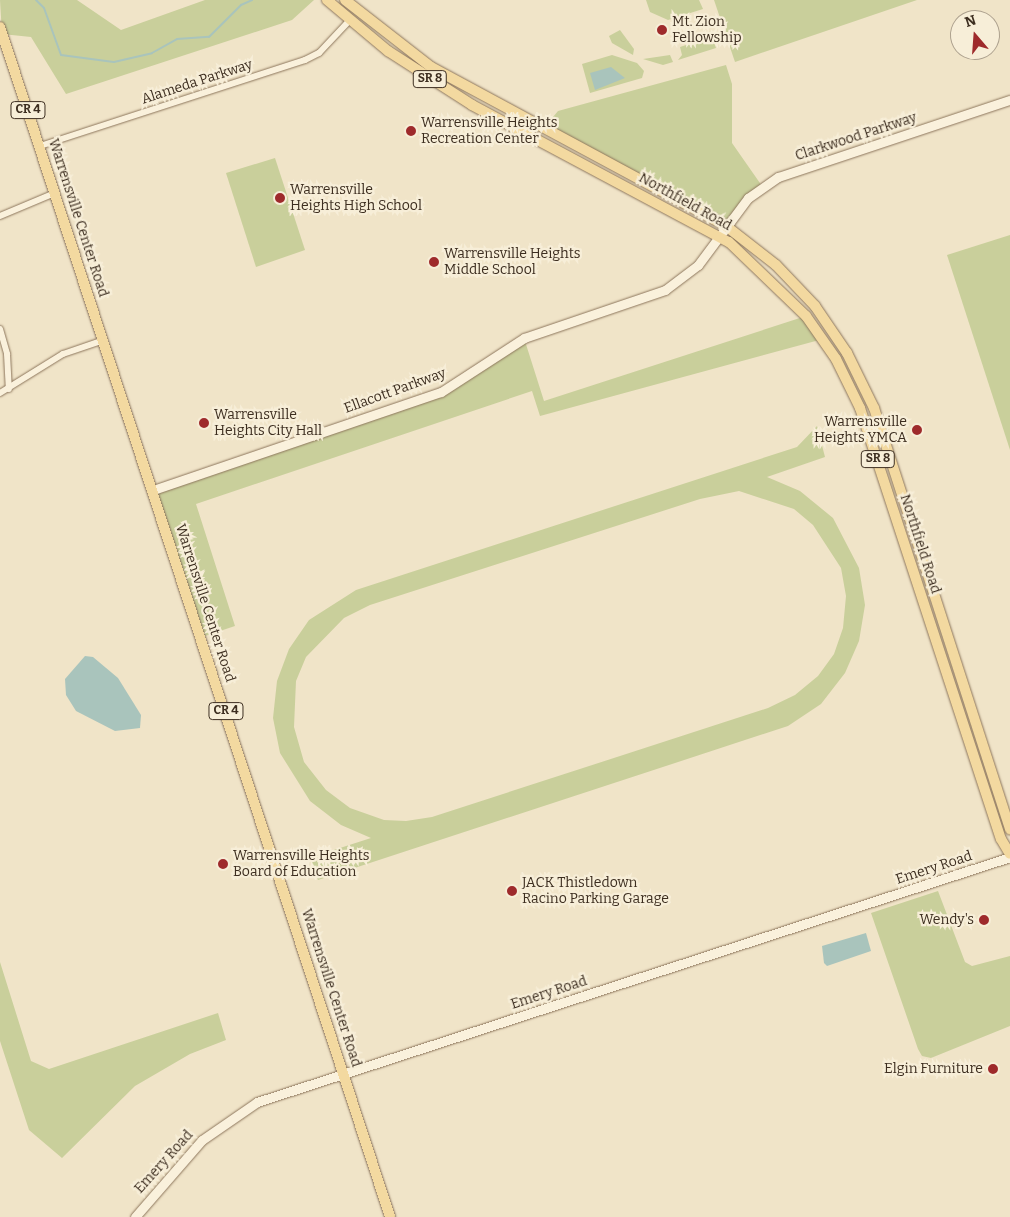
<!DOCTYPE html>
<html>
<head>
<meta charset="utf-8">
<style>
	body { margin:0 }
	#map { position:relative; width:1010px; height:1217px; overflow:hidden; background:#f0e4c8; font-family:Bitter,serif }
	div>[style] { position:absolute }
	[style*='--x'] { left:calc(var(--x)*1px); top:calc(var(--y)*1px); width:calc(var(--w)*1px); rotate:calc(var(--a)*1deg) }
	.green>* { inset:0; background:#c9cf9b }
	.water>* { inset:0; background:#a9c4bc }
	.stream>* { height:2px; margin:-1px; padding:0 1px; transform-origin:1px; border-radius:1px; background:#a9c4bc }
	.roads { filter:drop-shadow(0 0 1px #8d765c) drop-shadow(0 0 1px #8d765c) }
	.street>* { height:6px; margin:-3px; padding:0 3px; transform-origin:3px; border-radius:3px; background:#faf1dc }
	.secondary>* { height:9px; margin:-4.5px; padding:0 4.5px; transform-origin:4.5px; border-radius:4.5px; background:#faf1dc }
	.primary>* { height:10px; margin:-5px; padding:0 5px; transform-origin:5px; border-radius:5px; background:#f3d9a0 }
	.dots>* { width:14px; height:14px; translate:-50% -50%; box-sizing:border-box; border:2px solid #f7eed8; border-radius:50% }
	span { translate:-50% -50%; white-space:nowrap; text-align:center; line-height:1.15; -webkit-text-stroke:4.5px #f7eed8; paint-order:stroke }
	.shield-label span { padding:1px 4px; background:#f7eed8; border:1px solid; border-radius:4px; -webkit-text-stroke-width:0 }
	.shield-label { font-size:12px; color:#3d2e20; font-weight:700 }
	.poi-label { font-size:14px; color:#3d2e20 }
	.left { translate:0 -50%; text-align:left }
	.right { translate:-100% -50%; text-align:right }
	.street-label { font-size:14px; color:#3d2e20 }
	.north { position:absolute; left:950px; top:10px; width:50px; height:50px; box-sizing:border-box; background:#f7eed8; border:1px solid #ada18e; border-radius:50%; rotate:342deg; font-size:14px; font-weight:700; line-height:20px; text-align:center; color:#3d2e20 }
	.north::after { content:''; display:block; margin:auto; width:18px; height:22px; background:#9e2a2b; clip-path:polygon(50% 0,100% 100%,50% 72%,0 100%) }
</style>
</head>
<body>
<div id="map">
	<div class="green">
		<div style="clip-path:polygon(0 0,77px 0,121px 30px,205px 0,314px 0,292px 20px,66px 94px,31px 37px,2px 34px)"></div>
		<div style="clip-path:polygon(646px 0,699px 0,703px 9px,668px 20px,650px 12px)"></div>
		<div style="clip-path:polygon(714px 0,917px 0,735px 62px)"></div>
		<div style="clip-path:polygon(620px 30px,634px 49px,633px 55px,612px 43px,609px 36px)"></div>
		<div style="clip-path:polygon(710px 31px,716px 48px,678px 60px,682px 55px,680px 47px,707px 38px)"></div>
		<div style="clip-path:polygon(612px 55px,637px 63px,644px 71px,642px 78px,590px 93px,582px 64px)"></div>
		<div style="clip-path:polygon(670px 55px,673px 62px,663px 65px,643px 59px)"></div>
		<div style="clip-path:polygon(726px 65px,732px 84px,732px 143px,762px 186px,726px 226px,543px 129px,558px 111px)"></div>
		<div style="clip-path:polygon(275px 158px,305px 250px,256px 267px,226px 173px)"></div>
		<div style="clip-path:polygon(1010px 235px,1010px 450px,947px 255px)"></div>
		<div style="clip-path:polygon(806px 316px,823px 339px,540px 416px,532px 391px,196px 504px,235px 626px,202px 637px,153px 490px,441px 392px,524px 338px,544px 401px)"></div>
		<div style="clip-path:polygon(evenodd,817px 426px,825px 457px,767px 477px,800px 491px,833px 518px,859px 568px,865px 605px,859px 641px,845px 673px,821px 704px,788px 726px,318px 880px,309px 858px,371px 838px,341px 825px,310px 801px,280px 753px,273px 718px,277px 681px,289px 649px,309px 620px,356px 590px,797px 447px,817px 426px,739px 491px,794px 509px,813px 525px,841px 568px,846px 596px,843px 628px,834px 654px,818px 676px,795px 695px,768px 708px,432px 817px,406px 821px,384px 820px,350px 808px,326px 790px,304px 762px,294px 727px,296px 681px,306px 657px,344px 618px,370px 605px,700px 499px,739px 491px)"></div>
		<div style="clip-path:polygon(938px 891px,965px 962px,972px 966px,1010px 956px,1010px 1026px,931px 1058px,922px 1056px,918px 1049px,871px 913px)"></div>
		<div style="clip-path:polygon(0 962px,31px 1061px,49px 1069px,218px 1013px,226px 1040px,190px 1054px,135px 1086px,62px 1158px,29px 1130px,0 1041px)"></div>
	</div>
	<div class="water">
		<div style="clip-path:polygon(611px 67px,625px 78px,595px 90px,590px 73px)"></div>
		<div style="clip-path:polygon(85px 656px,93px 657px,118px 678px,141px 715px,140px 728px,115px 731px,76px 711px,66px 695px,65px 679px)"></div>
		<div style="clip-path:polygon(866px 933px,871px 951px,827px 966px,824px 963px,822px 946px)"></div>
	</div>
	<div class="stream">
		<div style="--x:36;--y:0;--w:11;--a:45"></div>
		<div style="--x:44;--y:8;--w:50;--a:70.1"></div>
		<div style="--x:61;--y:55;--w:53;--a:7.5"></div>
		<div style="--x:114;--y:62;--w:39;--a:-13"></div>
		<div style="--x:152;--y:53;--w:29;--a:-29"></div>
		<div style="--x:177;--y:39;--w:32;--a:-4"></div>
		<div style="--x:209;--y:37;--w:45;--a:-45"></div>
		<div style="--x:241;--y:5;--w:12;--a:-24"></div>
	</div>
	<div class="roads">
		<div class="street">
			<div style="--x:40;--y:146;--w:279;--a:-18"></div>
			<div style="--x:305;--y:60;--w:16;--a:-27"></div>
			<div style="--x:319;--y:53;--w:44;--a:-46.8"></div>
			<div style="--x:0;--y:216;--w:60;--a:-22.7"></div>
			<div style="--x:0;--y:329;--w:26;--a:74"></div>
			<div style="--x:7;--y:354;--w:35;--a:87"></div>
			<div style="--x:0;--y:393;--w:74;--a:-31.8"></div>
			<div style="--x:63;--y:354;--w:43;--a:-18.9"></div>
		</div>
		<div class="secondary">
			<div style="--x:153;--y:490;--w:304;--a:-18.8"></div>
			<div style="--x:441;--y:392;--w:99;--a:-33"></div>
			<div style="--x:524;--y:338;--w:149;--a:-18.8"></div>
			<div style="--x:665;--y:290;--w:41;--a:-37.1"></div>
			<div style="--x:698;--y:265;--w:84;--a:-53.3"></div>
			<div style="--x:748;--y:198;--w:37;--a:-35"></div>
			<div style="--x:778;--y:177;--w:244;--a:-18.4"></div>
			<div style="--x:135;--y:1217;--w:102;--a:-49"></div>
			<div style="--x:202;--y:1140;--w:67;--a:-34.6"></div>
			<div style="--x:257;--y:1102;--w:792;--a:-18.02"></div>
		</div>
		<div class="primary">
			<div style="--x:327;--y:0;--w:80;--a:39.9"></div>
			<div style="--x:388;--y:51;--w:100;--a:32.7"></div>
			<div style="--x:472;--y:105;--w:291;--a:28.1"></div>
			<div style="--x:729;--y:242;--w:107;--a:43.9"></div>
			<div style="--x:806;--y:316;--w:52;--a:55.1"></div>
			<div style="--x:836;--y:359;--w:55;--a:63.9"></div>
			<div style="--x:860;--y:408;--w:453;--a:71.9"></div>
			<div style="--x:1001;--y:839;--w:17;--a:59"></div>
			<div style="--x:345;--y:0;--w:109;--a:37.9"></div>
			<div style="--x:431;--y:67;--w:335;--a:28.3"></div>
			<div style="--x:726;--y:226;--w:63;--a:38"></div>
			<div style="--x:776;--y:265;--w:57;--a:46.4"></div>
			<div style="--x:815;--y:306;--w:57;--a:55.8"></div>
			<div style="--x:847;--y:353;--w:61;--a:63.9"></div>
			<div style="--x:874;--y:408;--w:443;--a:72.1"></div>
			<div style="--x:0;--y:27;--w:1252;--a:71.85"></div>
		</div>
	</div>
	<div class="dots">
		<div style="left:662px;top:30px;background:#9e2a2b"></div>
		<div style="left:411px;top:131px;background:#9e2a2b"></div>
		<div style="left:280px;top:198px;background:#9e2a2b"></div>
		<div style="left:434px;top:262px;background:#9e2a2b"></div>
		<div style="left:204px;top:423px;background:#9e2a2b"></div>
		<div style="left:917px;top:430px;background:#9e2a2b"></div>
		<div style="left:223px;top:864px;background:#9e2a2b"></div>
		<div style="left:512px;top:891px;background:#9e2a2b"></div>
		<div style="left:984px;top:920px;background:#9e2a2b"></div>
		<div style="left:993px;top:1069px;background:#9e2a2b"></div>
	</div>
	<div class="shield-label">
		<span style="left:430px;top:79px">SR 8</span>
		<span style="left:28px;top:110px">CR 4</span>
		<span style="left:878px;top:459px">SR 8</span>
		<span style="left:226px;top:711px">CR 4</span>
	</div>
	<div class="poi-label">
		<span class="left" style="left:672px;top:30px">Mt. Zion<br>Fellowship</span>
		<span class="left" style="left:421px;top:131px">Warrensville Heights<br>Recreation Center</span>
		<span class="left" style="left:290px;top:198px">Warrensville<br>Heights High School</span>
		<span class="left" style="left:444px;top:262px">Warrensville Heights<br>Middle School</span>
		<span class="left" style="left:214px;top:423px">Warrensville<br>Heights City Hall</span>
		<span class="right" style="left:907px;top:430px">Warrensville<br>Heights YMCA</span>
		<span class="left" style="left:233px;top:864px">Warrensville Heights<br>Board of Education</span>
		<span class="left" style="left:522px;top:891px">JACK Thistledown<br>Racino Parking Garage</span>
		<span class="right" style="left:974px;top:920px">Wendy's</span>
		<span class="right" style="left:983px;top:1069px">Elgin Furniture</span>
	</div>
	<div class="street-label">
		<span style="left:197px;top:82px;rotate:-18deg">Alameda Parkway</span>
		<span style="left:856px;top:137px;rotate:-18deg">Clarkwood Parkway</span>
		<span style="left:685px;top:202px;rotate:29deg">Northfield Road</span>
		<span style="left:78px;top:218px;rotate:72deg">Warrensville Center Road</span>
		<span style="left:395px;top:391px;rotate:-20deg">Ellacott Parkway</span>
		<span style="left:920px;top:544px;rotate:72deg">Northfield Road</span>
		<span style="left:205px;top:603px;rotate:72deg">Warrensville Center Road</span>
		<span style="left:934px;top:868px;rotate:-18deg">Emery Road</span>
		<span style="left:331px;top:988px;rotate:72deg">Warrensville Center Road</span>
		<span style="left:549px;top:993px;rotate:-18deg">Emery Road</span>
		<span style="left:164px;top:1162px;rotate:-48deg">Emery Road</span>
	</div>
	<div class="north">N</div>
</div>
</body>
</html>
